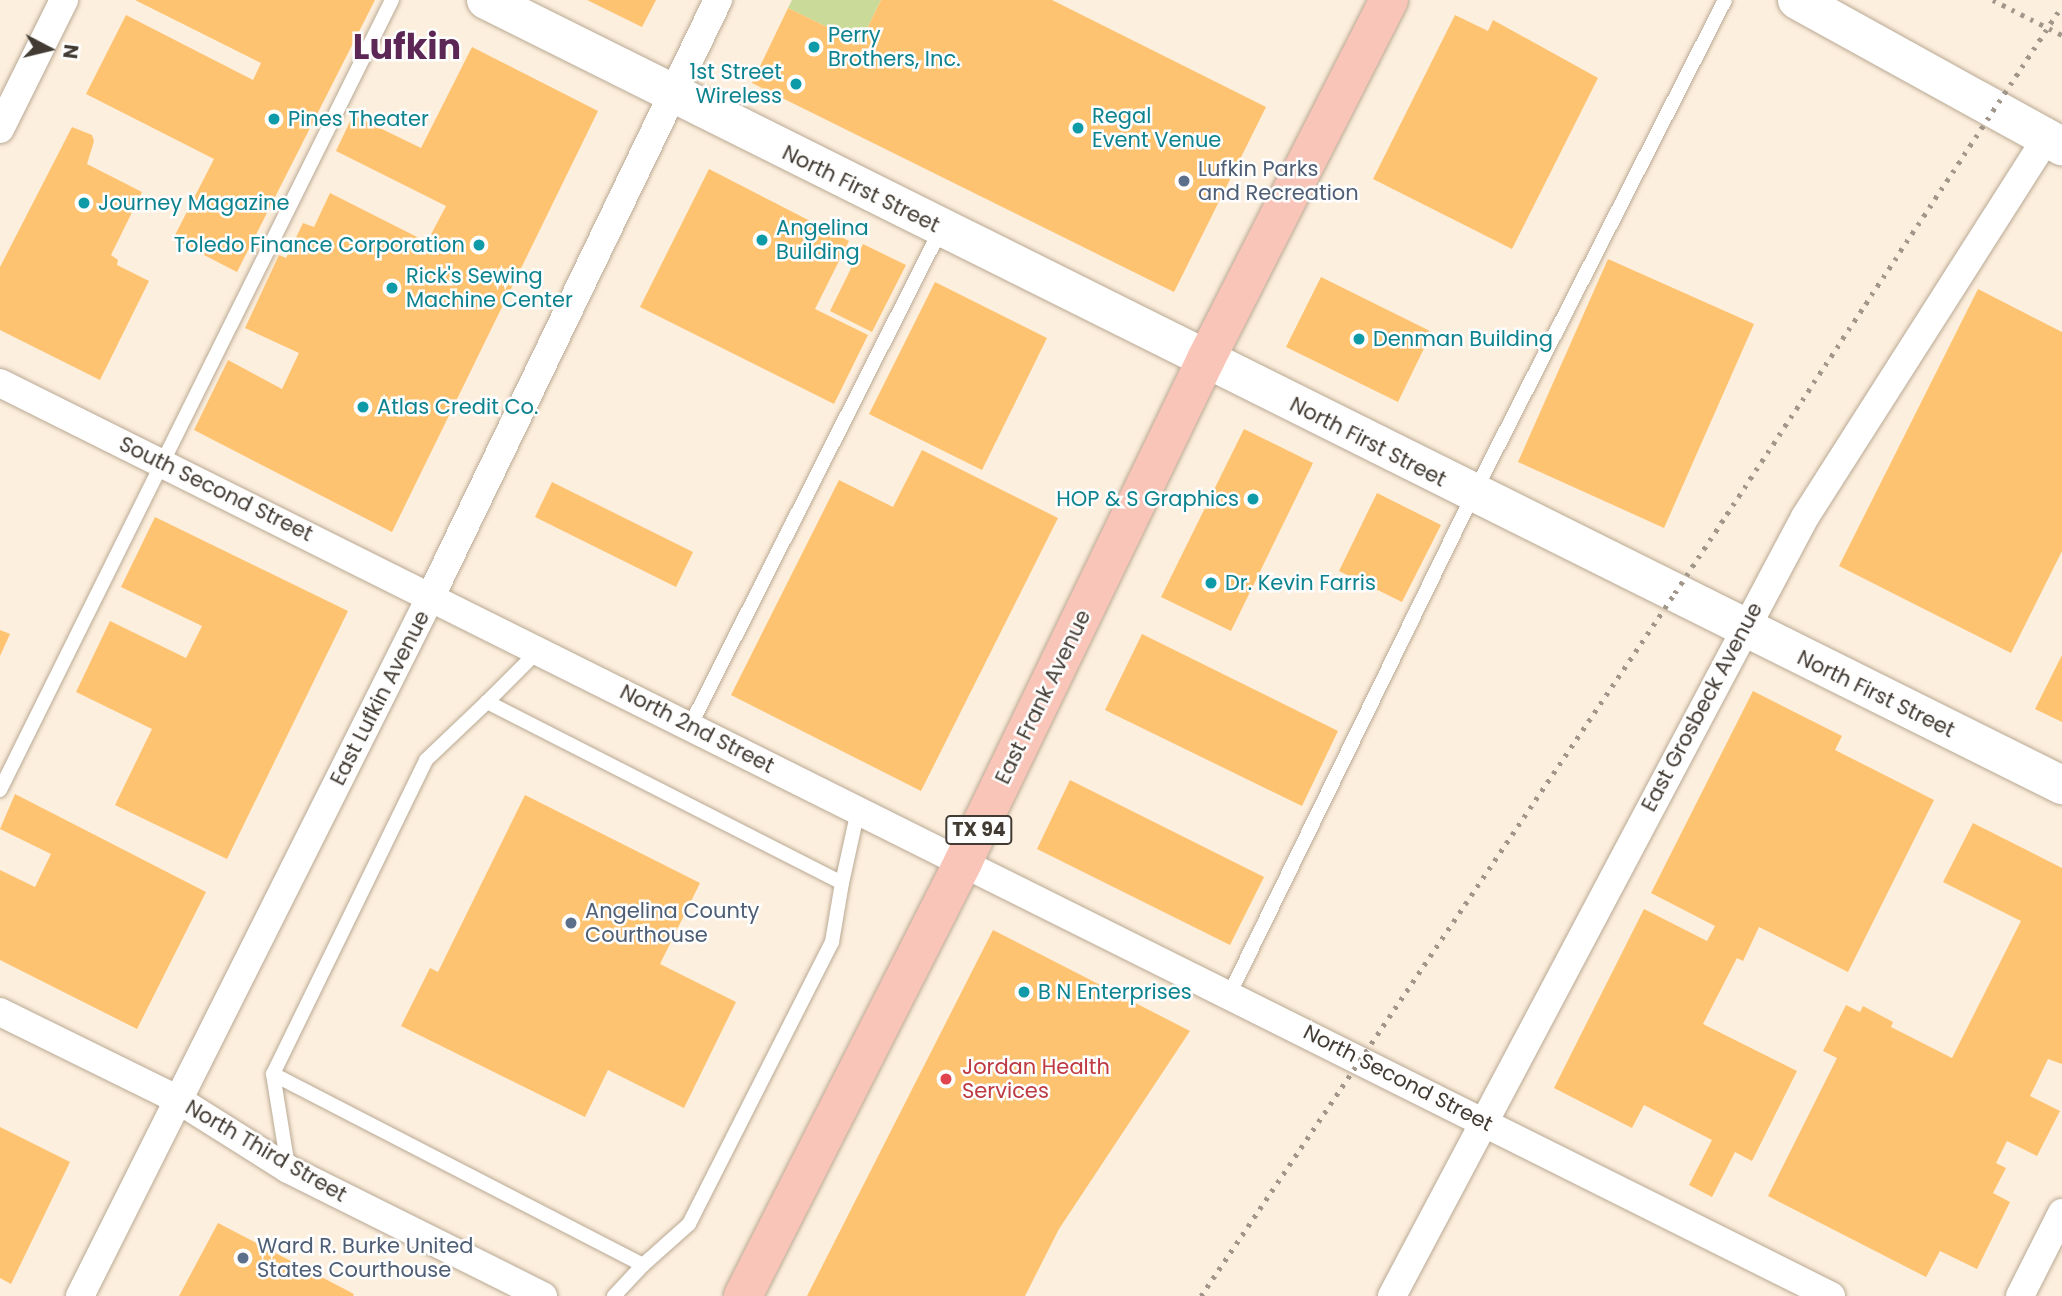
<!DOCTYPE html>
<html>
<head>
<meta charset="utf-8">
<style>
	body { margin:0 }
	#map { position:relative; width:2062px; height:1296px; overflow:hidden; background:#fdefdd; font-family:Poppins,sans-serif }
	div>[style] { position:absolute }
	[style*='--x'] { left:calc(var(--x)*1px); top:calc(var(--y)*1px); width:calc(var(--w)*1px); rotate:calc(var(--a)*1deg) }
	.green>* { inset:0; background:#cada99 }
	.building>* { inset:0; background:#fec371 }
	.roads { filter:drop-shadow(0 0 2px #b9a994) drop-shadow(0 0 2px #b9a994) }
	.lane>* { height:14px; margin:-7px; padding:0 7px; transform-origin:7px; border-radius:7px; background:#fff }
	.street>* { height:28px; margin:-14px; padding:0 14px; transform-origin:14px; border-radius:14px; background:#fff }
	.secondary>* { height:38px; margin:-19px; padding:0 19px; transform-origin:19px; border-radius:19px; background:#fff }
	.primary>* { height:38px; margin:-19px; padding:0 19px; transform-origin:19px; border-radius:19px; background:#f9c5b8 }
	.rail>* { height:5px; margin-top:-2.5px; transform-origin:0; background:repeating-linear-gradient(90deg,#a09689 0 3.5px,transparent 0 10.5px) }
	.dots>* { width:19px; height:19px; translate:-50% -50%; box-sizing:border-box; border:4px solid #fefefe; border-radius:50% }
	span { translate:-50% -50%; white-space:nowrap; text-align:center; line-height:1.15; -webkit-text-stroke:5px #fefefe; paint-order:stroke }
	.shield-label span { padding:2px 5px; background:#fefefe; border:2px solid; border-radius:5px; -webkit-text-stroke-width:0 }
	.shield-label { font-size:19px; color:#423b33; font-weight:700 }
	.culture-label { font-size:21px; color:#0d838f }
	.left { translate:0 -50%; text-align:left }
	.right { translate:-100% -50%; text-align:right }
	.service-label { font-size:21px; color:#4e5e75 }
	.street-label { font-size:21px; color:#423b33 }
	.health-label { font-size:21px; color:#be3a42 }
	.town-label { font-size:35px; color:#5c2755; font-weight:700 }
	.north { position:absolute; left:14px; top:14px; width:70px; height:70px; -webkit-text-stroke:5px #fefefe; paint-order:stroke; rotate:97deg; font-size:19px; font-weight:700; line-height:28px; text-align:center; color:#423b33 }
	.north::after { content:''; display:block; margin:auto; width:24px; height:32px; background:#423b33; clip-path:polygon(50% 0,100% 100%,50% 72%,0 100%) }
</style>
</head>
<body>
<div id="map">
	<div class="green">
		<div style="clip-path:polygon(792px 0,881px 0,860px 43px,788px 8px)"></div>
	</div>
	<div class="building">
		<div style="clip-path:polygon(135px 0,375px 0,237px 272px,173px 239px,214px 159px,86px 94px,126px 15px,253px 80px,261px 63px)"></div>
		<div style="clip-path:polygon(587px 0,656px 0,642px 27px)"></div>
		<div style="clip-path:polygon(881px 0,1052px 0,1266px 107px,1174px 292px,752px 83px,788px 8px,860px 43px)"></div>
		<div style="clip-path:polygon(1455px 15px,1488px 31px,1493px 20px,1598px 78px,1512px 249px,1373px 179px)"></div>
		<div style="clip-path:polygon(472px 47px,598px 111px,392px 532px,194px 430px,228px 360px,282px 389px,299px 353px,245px 328px,279px 255px,286px 258px,303px 223px,314px 227px,330px 193px,427px 242px,446px 206px,336px 151px,353px 115px,421px 148px)"></div>
		<div style="clip-path:polygon(72px 127px,92px 135px,94px 141px,87px 164px,142px 192px,111px 255px,118px 260px,117px 265px,149px 281px,100px 380px,0 330px,0 267px)"></div>
		<div style="clip-path:polygon(709px 169px,849px 241px,815px 309px,868px 335px,834px 404px,640px 307px)"></div>
		<div style="clip-path:polygon(863px 244px,906px 265px,872px 332px,830px 311px)"></div>
		<div style="clip-path:polygon(1608px 259px,1754px 324px,1664px 528px,1518px 462px)"></div>
		<div style="clip-path:polygon(1321px 277px,1432px 332px,1398px 402px,1286px 347px)"></div>
		<div style="clip-path:polygon(935px 282px,1047px 338px,982px 470px,869px 414px)"></div>
		<div style="clip-path:polygon(1978px 289px,2062px 332px,2062px 551px,2011px 653px,1839px 566px)"></div>
		<div style="clip-path:polygon(1244px 429px,1313px 463px,1231px 631px,1161px 597px)"></div>
		<div style="clip-path:polygon(922px 450px,1058px 518px,921px 791px,731px 695px,839px 480px,893px 507px)"></div>
		<div style="clip-path:polygon(552px 482px,693px 552px,676px 587px,535px 517px)"></div>
		<div style="clip-path:polygon(1377px 493px,1441px 525px,1402px 602px,1339px 571px)"></div>
		<div style="clip-path:polygon(155px 517px,348px 611px,227px 859px,115px 805px,152px 729px,76px 692px,110px 621px,186px 658px,202px 626px,121px 587px)"></div>
		<div style="clip-path:polygon(0 630px,10px 634px,0 656px)"></div>
		<div style="clip-path:polygon(1142px 634px,1338px 731px,1302px 806px,1105px 710px)"></div>
		<div style="clip-path:polygon(2062px 655px,2062px 722px,2035px 709px)"></div>
		<div style="clip-path:polygon(1753px 691px,1842px 736px,1835px 750px,1934px 800px,1848px 972px,1759px 927px,1743px 961px,1737px 958px,1703px 1024px,1797px 1071px,1752px 1161px,1735px 1152px,1712px 1197px,1689px 1185px,1712px 1140px,1644px 1105px,1632px 1128px,1554px 1088px,1644px 909px,1707px 941px,1715px 926px,1651px 893px)"></div>
		<div style="clip-path:polygon(1070px 780px,1264px 877px,1230px 945px,1037px 849px)"></div>
		<div style="clip-path:polygon(15px 794px,206px 892px,137px 1029px,0 960px,0 870px,35px 887px,51px 854px,0 829px)"></div>
		<div style="clip-path:polygon(525px 795px,700px 883px,660px 964px,736px 1002px,684px 1108px,608px 1070px,585px 1117px,401px 1026px,430px 968px,438px 972px)"></div>
		<div style="clip-path:polygon(1973px 823px,2062px 868px,2062px 1064px,2048px 1059px,2030px 1096px,2060px 1111px,2037px 1156px,2007px 1141px,1996px 1163px,2006px 1168px,1993px 1193px,2010px 1202px,1977px 1269px,1940px 1251px,1926px 1277px,1768px 1196px,1837px 1058px,1823px 1051px,1846px 1005px,1860px 1012px,1863px 1006px,1893px 1022px,1891px 1027px,1952px 1058px,2021px 921px,1943px 882px)"></div>
		<div style="clip-path:polygon(993px 930px,1190px 1031px,1059px 1229px,1025px 1296px,807px 1296px)"></div>
		<div style="clip-path:polygon(0 1127px,70px 1162px,11px 1284px,0 1278px)"></div>
		<div style="clip-path:polygon(218px 1223px,354px 1294px,353px 1296px,179px 1296px)"></div>
	</div>
	<div class="roads">
		<div class="lane">
			<div style="--x:487;--y:702;--w:398;--a:27"></div>
			<div style="--x:842;--y:883;--w:60;--a:99.6"></div>
			<div style="--x:832;--y:942;--w:316;--a:116.9"></div>
			<div style="--x:689;--y:1224;--w:62;--a:138.3"></div>
			<div style="--x:643;--y:1265;--w:416;--a:-152.7"></div>
			<div style="--x:273;--y:1074;--w:349;--a:-64"></div>
			<div style="--x:426;--y:760;--w:84;--a:-43.6"></div>
			<div style="--x:487;--y:702;--w:74;--a:-45"></div>
			<div style="--x:690;--y:726;--w:557;--a:-63.2"></div>
			<div style="--x:0;--y:790;--w:882;--a:-63.61"></div>
			<div style="--x:842;--y:883;--w:75;--a:-77.6"></div>
			<div style="--x:1230;--y:993;--w:554;--a:-63.99"></div>
			<div style="--x:1473;--y:495;--w:555;--a:-63.02"></div>
			<div style="--x:273;--y:1074;--w:94;--a:80.8"></div>
			<div style="--x:614;--y:1296;--w:42;--a:-46.9"></div>
		</div>
		<div class="street">
			<div style="--x:0;--y:129;--w:144;--a:-63.6"></div>
			<div style="--x:0;--y:383;--w:2046;--a:26.5"></div>
			<div style="--x:0;--y:1012;--w:197;--a:26.2"></div>
			<div style="--x:177;--y:1099;--w:131;--a:32.2"></div>
			<div style="--x:288;--y:1169;--w:285;--a:26.5"></div>
			<div style="--x:80;--y:1296;--w:783;--a:-63.37"></div>
			<div style="--x:431;--y:596;--w:662;--a:-64.29"></div>
			<div style="--x:1392;--y:1296;--w:882;--a:-62.07"></div>
			<div style="--x:1805;--y:517;--w:449;--a:-57.5"></div>
			<div style="--x:2020;--y:1296;--w:93;--a:-63.2"></div>
		</div>
		<div class="secondary">
			<div style="--x:486;--y:0;--w:1761;--a:26.48"></div>
			<div style="--x:1797;--y:0;--w:303;--a:28.9"></div>
		</div>
		<div class="primary">
			<div style="--x:743;--y:1296;--w:487;--a:-63.1"></div>
			<div style="--x:963;--y:862;--w:559;--a:-64.21"></div>
			<div style="--x:1206;--y:359;--w:403;--a:-63"></div>
		</div>
	</div>
	<div class="rail">
		<div style="--x:1993;--y:0;--w:77;--a:26.9"></div>
		<div style="--x:1201;--y:1296;--w:848;--a:-56.01"></div>
		<div style="--x:1675;--y:593;--w:703;--a:-56.6"></div>
	</div>
	<div class="dots">
		<div style="left:814px;top:47px;background:#0f9aa8"></div>
		<div style="left:796px;top:84px;background:#0f9aa8"></div>
		<div style="left:274px;top:119px;background:#0f9aa8"></div>
		<div style="left:1078px;top:128px;background:#0f9aa8"></div>
		<div style="left:1184px;top:181px;background:#5c6f8a"></div>
		<div style="left:84px;top:203px;background:#0f9aa8"></div>
		<div style="left:762px;top:240px;background:#0f9aa8"></div>
		<div style="left:479px;top:245px;background:#0f9aa8"></div>
		<div style="left:392px;top:288px;background:#0f9aa8"></div>
		<div style="left:1359px;top:339px;background:#0f9aa8"></div>
		<div style="left:363px;top:407px;background:#0f9aa8"></div>
		<div style="left:1253px;top:499px;background:#0f9aa8"></div>
		<div style="left:1211px;top:583px;background:#0f9aa8"></div>
		<div style="left:571px;top:923px;background:#5c6f8a"></div>
		<div style="left:1024px;top:992px;background:#0f9aa8"></div>
		<div style="left:946px;top:1079px;background:#e0444e"></div>
		<div style="left:243px;top:1258px;background:#5c6f8a"></div>
	</div>
	<div class="shield-label">
		<span style="left:979px;top:830px">TX 94</span>
	</div>
	<div class="culture-label">
		<span class="left" style="left:828px;top:47px">Perry<br>Brothers, Inc.</span>
		<span class="right" style="left:782px;top:84px">1st Street<br>Wireless</span>
		<span class="left" style="left:1092px;top:128px">Regal<br>Event Venue</span>
		<span class="left" style="left:288px;top:119px">Pines Theater</span>
		<span class="left" style="left:98px;top:203px">Journey Magazine</span>
		<span class="left" style="left:776px;top:240px">Angelina<br>Building</span>
		<span class="right" style="left:465px;top:245px">Toledo Finance Corporation</span>
		<span class="left" style="left:406px;top:288px">Rick's Sewing<br>Machine Center</span>
		<span class="left" style="left:1373px;top:339px">Denman Building</span>
		<span class="left" style="left:377px;top:407px">Atlas Credit Co.</span>
		<span class="right" style="left:1239px;top:499px">HOP &amp; S Graphics</span>
		<span class="left" style="left:1225px;top:583px">Dr. Kevin Farris</span>
		<span class="left" style="left:1038px;top:992px">B N Enterprises</span>
	</div>
	<div class="service-label">
		<span class="left" style="left:1198px;top:181px">Lufkin Parks<br>and Recreation</span>
		<span class="left" style="left:585px;top:923px">Angelina County<br>Courthouse</span>
		<span class="left" style="left:257px;top:1258px">Ward R. Burke United<br>States Courthouse</span>
	</div>
	<div class="street-label">
		<span style="left:861px;top:189px;rotate:26deg">North First Street</span>
		<span style="left:1368px;top:442px;rotate:27deg">North First Street</span>
		<span style="left:216px;top:489px;rotate:26deg">South Second Street</span>
		<span style="left:1876px;top:694px;rotate:26deg">North First Street</span>
		<span style="left:1043px;top:697px;rotate:-64deg">East Frank Avenue</span>
		<span style="left:380px;top:698px;rotate:-63deg">East Lufkin Avenue</span>
		<span style="left:1702px;top:707px;rotate:-62deg">East Grosbeck Avenue</span>
		<span style="left:697px;top:729px;rotate:27deg">North 2nd Street</span>
		<span style="left:1398px;top:1078px;rotate:27deg">North Second Street</span>
		<span style="left:266px;top:1151px;rotate:30deg">North Third Street</span>
	</div>
	<div class="health-label">
		<span class="left" style="left:962px;top:1079px">Jordan Health<br>Services</span>
	</div>
	<div class="town-label">
		<span style="left:407px;top:47px">Lufkin</span>
	</div>
	<div class="north">N</div>
</div>
</body>
</html>
